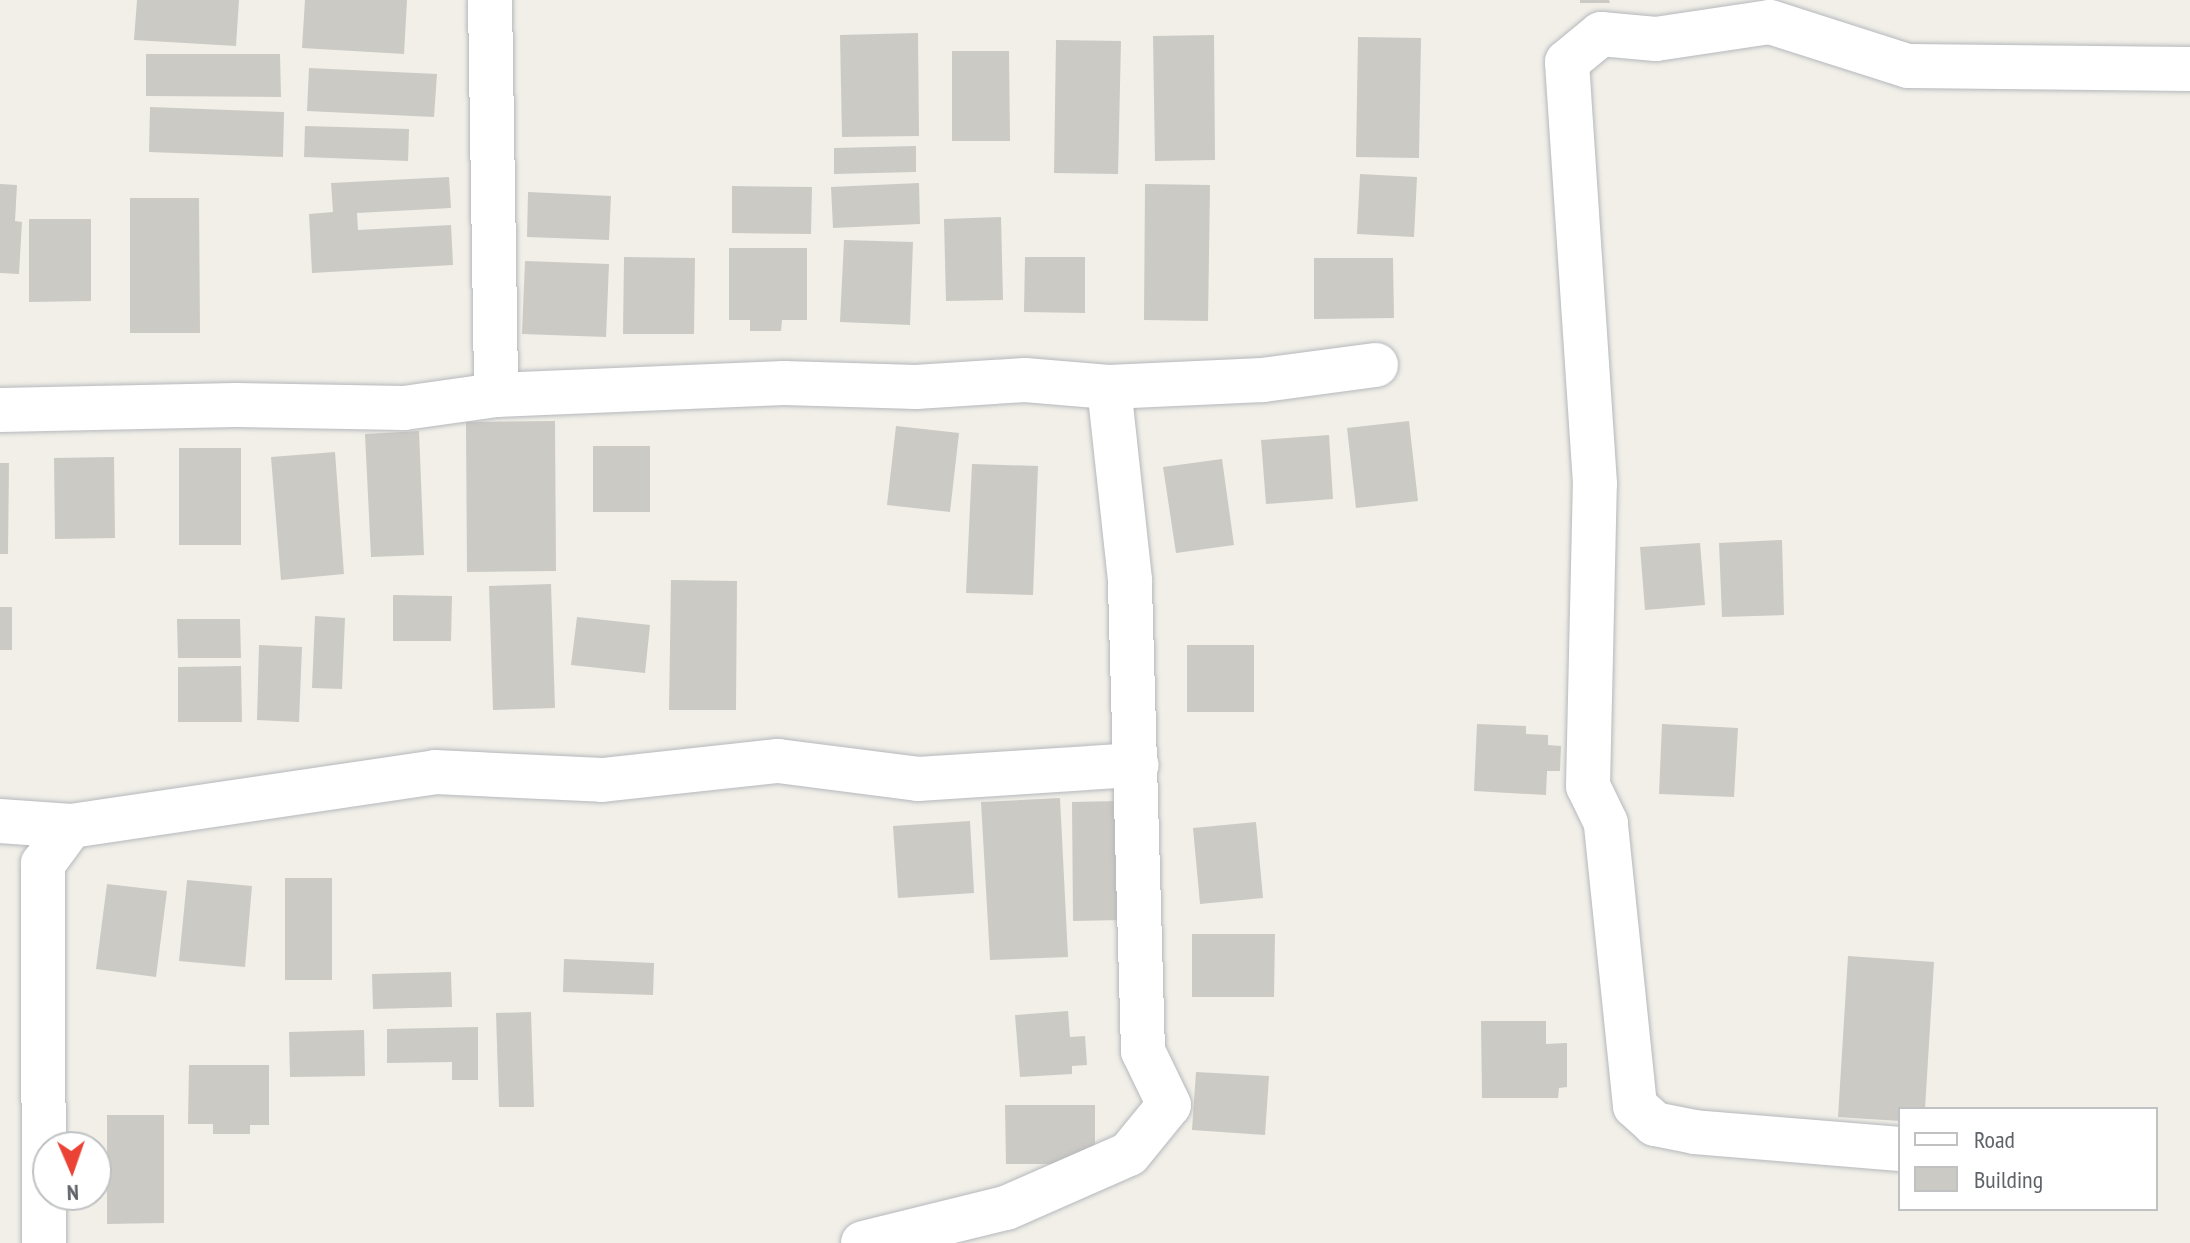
<!DOCTYPE html>
<html>
<head>
<meta charset="utf-8">
<style>
	body { margin:0 }
	#map { position:relative; width:2190px; height:1243px; overflow:hidden; background:#f1efe8; font-family:"PT Sans Narrow",sans-serif }
	div>[style] { position:absolute }
	[style*='--x'] { left:calc(var(--x)*1px); top:calc(var(--y)*1px); width:calc(var(--w)*1px); rotate:calc(var(--a)*1deg) }
	.building>* { inset:0; background:#cccac5 }
	.roads { filter:drop-shadow(0 0 2px #b5b8bc) drop-shadow(0 0 2px #b5b8bc) }
	.minor>* { height:44px; margin:-22px; padding:0 22px; transform-origin:22px; border-radius:22px; background:#fff }
	span { translate:-50% -50%; white-space:nowrap; text-align:center; line-height:1.15; -webkit-text-stroke:6px #fff; paint-order:stroke }
	.legend { position:absolute; left:1898px; top:1107px; width:260px; height:104px; box-sizing:border-box; background:#fff; border:2px solid #bfc1c3; margin:0; padding:10px 14px; list-style:none; font-size:24px; color:#5f6368 }
	.legend li { display:flex; align-items:center; gap:16px; height:40px }
	.legend b { width:40px; border:2px solid #bfc1c3 }
	.north { position:absolute; left:32px; top:1131px; width:80px; height:80px; box-sizing:border-box; background:#fff; border:2px solid #bfc1c3; border-radius:50%; rotate:178deg; font-size:22px; font-weight:700; line-height:32px; text-align:center; color:#5f6368 }
	.north::after { content:''; display:block; margin:auto; width:28px; height:36px; background:#ea4335; clip-path:polygon(50% 0,100% 100%,50% 72%,0 100%) }
</style>
</head>
<body>
<div id="map">
	<div class="building">
		<div style="clip-path:polygon(137px 0,239px 0,236px 46px,134px 40px)"></div>
		<div style="clip-path:polygon(305px 0,407px 0,404px 54px,302px 48px)"></div>
		<div style="clip-path:polygon(1580px 0,1609px 0,1610px 3px,1580px 3px)"></div>
		<div style="clip-path:polygon(918px 33px,919px 136px,842px 137px,840px 35px)"></div>
		<div style="clip-path:polygon(1214px 35px,1215px 160px,1155px 161px,1153px 36px)"></div>
		<div style="clip-path:polygon(1358px 37px,1421px 38px,1419px 158px,1356px 157px)"></div>
		<div style="clip-path:polygon(1056px 40px,1121px 41px,1118px 174px,1054px 173px)"></div>
		<div style="clip-path:polygon(952px 51px,1009px 51px,1010px 141px,952px 141px)"></div>
		<div style="clip-path:polygon(146px 54px,280px 54px,281px 97px,146px 96px)"></div>
		<div style="clip-path:polygon(309px 68px,437px 74px,434px 117px,307px 111px)"></div>
		<div style="clip-path:polygon(150px 107px,284px 112px,283px 157px,149px 152px)"></div>
		<div style="clip-path:polygon(305px 126px,409px 129px,408px 161px,304px 157px)"></div>
		<div style="clip-path:polygon(916px 146px,916px 172px,834px 174px,834px 148px)"></div>
		<div style="clip-path:polygon(1360px 174px,1417px 177px,1414px 237px,1357px 234px)"></div>
		<div style="clip-path:polygon(449px 177px,451px 208px,357px 213px,358px 230px,451px 225px,453px 265px,312px 273px,309px 214px,333px 212px,331px 183px)"></div>
		<div style="clip-path:polygon(919px 183px,920px 224px,833px 228px,831px 187px)"></div>
		<div style="clip-path:polygon(0 184px,17px 185px,15px 221px,22px 222px,19px 274px,0 273px)"></div>
		<div style="clip-path:polygon(1145px 184px,1210px 185px,1208px 321px,1144px 320px)"></div>
		<div style="clip-path:polygon(732px 186px,812px 187px,811px 234px,732px 233px)"></div>
		<div style="clip-path:polygon(528px 192px,611px 196px,609px 240px,527px 237px)"></div>
		<div style="clip-path:polygon(130px 198px,199px 198px,200px 333px,130px 333px)"></div>
		<div style="clip-path:polygon(1001px 217px,1003px 300px,946px 301px,944px 219px)"></div>
		<div style="clip-path:polygon(29px 219px,91px 219px,91px 301px,29px 302px)"></div>
		<div style="clip-path:polygon(844px 240px,913px 242px,910px 325px,840px 322px)"></div>
		<div style="clip-path:polygon(729px 248px,807px 248px,807px 320px,782px 320px,781px 331px,750px 331px,750px 320px,729px 320px)"></div>
		<div style="clip-path:polygon(624px 257px,695px 258px,694px 334px,623px 334px)"></div>
		<div style="clip-path:polygon(1025px 257px,1085px 257px,1085px 313px,1024px 312px)"></div>
		<div style="clip-path:polygon(1314px 258px,1393px 258px,1394px 318px,1314px 319px)"></div>
		<div style="clip-path:polygon(525px 261px,609px 264px,606px 337px,522px 334px)"></div>
		<div style="clip-path:polygon(555px 421px,556px 571px,467px 572px,466px 422px)"></div>
		<div style="clip-path:polygon(1409px 421px,1418px 501px,1356px 508px,1347px 428px)"></div>
		<div style="clip-path:polygon(896px 426px,959px 433px,950px 512px,887px 505px)"></div>
		<div style="clip-path:polygon(419px 431px,424px 555px,371px 557px,365px 434px)"></div>
		<div style="clip-path:polygon(1329px 435px,1333px 499px,1266px 504px,1261px 440px)"></div>
		<div style="clip-path:polygon(593px 446px,650px 446px,650px 512px,593px 512px)"></div>
		<div style="clip-path:polygon(179px 448px,241px 448px,241px 545px,179px 545px)"></div>
		<div style="clip-path:polygon(335px 452px,344px 574px,281px 580px,271px 457px)"></div>
		<div style="clip-path:polygon(114px 457px,115px 538px,55px 539px,54px 458px)"></div>
		<div style="clip-path:polygon(1222px 459px,1234px 545px,1176px 553px,1163px 467px)"></div>
		<div style="clip-path:polygon(0 463px,9px 463px,8px 554px,0 554px)"></div>
		<div style="clip-path:polygon(972px 464px,1038px 466px,1033px 595px,966px 593px)"></div>
		<div style="clip-path:polygon(1782px 540px,1784px 615px,1722px 617px,1719px 543px)"></div>
		<div style="clip-path:polygon(1700px 543px,1705px 605px,1645px 610px,1640px 547px)"></div>
		<div style="clip-path:polygon(671px 580px,737px 581px,736px 710px,669px 710px)"></div>
		<div style="clip-path:polygon(551px 584px,555px 708px,493px 710px,489px 586px)"></div>
		<div style="clip-path:polygon(393px 595px,452px 596px,451px 641px,393px 641px)"></div>
		<div style="clip-path:polygon(0 607px,12px 607px,12px 650px,0 650px)"></div>
		<div style="clip-path:polygon(315px 616px,345px 618px,342px 689px,312px 688px)"></div>
		<div style="clip-path:polygon(577px 617px,650px 625px,645px 673px,571px 665px)"></div>
		<div style="clip-path:polygon(177px 619px,240px 619px,241px 658px,178px 658px)"></div>
		<div style="clip-path:polygon(259px 645px,302px 647px,299px 722px,257px 720px)"></div>
		<div style="clip-path:polygon(1187px 645px,1254px 645px,1254px 712px,1187px 712px)"></div>
		<div style="clip-path:polygon(241px 666px,242px 722px,178px 722px,178px 667px)"></div>
		<div style="clip-path:polygon(1477px 724px,1526px 726px,1526px 734px,1548px 735px,1548px 745px,1561px 746px,1560px 771px,1547px 771px,1546px 795px,1474px 791px)"></div>
		<div style="clip-path:polygon(1662px 724px,1738px 728px,1734px 797px,1659px 794px)"></div>
		<div style="clip-path:polygon(1060px 798px,1068px 957px,990px 960px,981px 802px)"></div>
		<div style="clip-path:polygon(1119px 801px,1121px 920px,1073px 921px,1072px 802px)"></div>
		<div style="clip-path:polygon(970px 821px,974px 893px,898px 898px,893px 826px)"></div>
		<div style="clip-path:polygon(1256px 822px,1263px 898px,1200px 904px,1193px 828px)"></div>
		<div style="clip-path:polygon(285px 878px,332px 878px,332px 980px,285px 980px)"></div>
		<div style="clip-path:polygon(187px 880px,252px 886px,245px 967px,179px 961px)"></div>
		<div style="clip-path:polygon(107px 884px,167px 891px,156px 977px,96px 969px)"></div>
		<div style="clip-path:polygon(1192px 934px,1275px 934px,1274px 997px,1192px 997px)"></div>
		<div style="clip-path:polygon(1848px 956px,1934px 962px,1925px 1109px,1900px 1109px,1900px 1121px,1838px 1117px)"></div>
		<div style="clip-path:polygon(564px 959px,654px 963px,653px 995px,563px 992px)"></div>
		<div style="clip-path:polygon(451px 972px,452px 1007px,373px 1009px,372px 974px)"></div>
		<div style="clip-path:polygon(1068px 1011px,1070px 1037px,1085px 1036px,1087px 1065px,1072px 1066px,1072px 1074px,1020px 1077px,1015px 1015px)"></div>
		<div style="clip-path:polygon(531px 1012px,534px 1107px,499px 1107px,496px 1013px)"></div>
		<div style="clip-path:polygon(1481px 1021px,1546px 1021px,1546px 1044px,1567px 1043px,1567px 1087px,1559px 1088px,1558px 1098px,1482px 1098px)"></div>
		<div style="clip-path:polygon(478px 1027px,478px 1080px,452px 1080px,452px 1062px,387px 1063px,387px 1029px)"></div>
		<div style="clip-path:polygon(364px 1030px,365px 1076px,290px 1077px,289px 1032px)"></div>
		<div style="clip-path:polygon(189px 1065px,269px 1065px,269px 1125px,250px 1125px,250px 1134px,213px 1134px,213px 1124px,188px 1124px)"></div>
		<div style="clip-path:polygon(1196px 1072px,1269px 1076px,1265px 1135px,1192px 1130px)"></div>
		<div style="clip-path:polygon(1005px 1105px,1095px 1105px,1095px 1164px,1006px 1164px)"></div>
		<div style="clip-path:polygon(107px 1115px,164px 1115px,164px 1223px,107px 1224px)"></div>
	</div>
	<div class="roads">
		<div class="minor">
			<div style="--x:490;--y:0;--w:395;--a:89.1"></div>
			<div style="--x:0;--y:410;--w:236;--a:-1.2"></div>
			<div style="--x:236;--y:405;--w:168;--a:1"></div>
			<div style="--x:404;--y:408;--w:93;--a:-8"></div>
			<div style="--x:496;--y:395;--w:288;--a:-2.4"></div>
			<div style="--x:784;--y:383;--w:132;--a:1.7"></div>
			<div style="--x:916;--y:387;--w:109;--a:-3.7"></div>
			<div style="--x:1025;--y:380;--w:84;--a:4.8"></div>
			<div style="--x:1109;--y:387;--w:154;--a:-2.6"></div>
			<div style="--x:1263;--y:380;--w:114;--a:-7.6"></div>
			<div style="--x:0;--y:821;--w:71;--a:4"></div>
			<div style="--x:71;--y:826;--w:368;--a:-8.4"></div>
			<div style="--x:435;--y:772;--w:167;--a:2.7"></div>
			<div style="--x:602;--y:780;--w:177;--a:-6.2"></div>
			<div style="--x:778;--y:761;--w:141;--a:7.3"></div>
			<div style="--x:918;--y:779;--w:219;--a:-3.7"></div>
			<div style="--x:1900;--y:1149;--w:206;--a:-175.3"></div>
			<div style="--x:1695;--y:1132;--w:41;--a:-168.7"></div>
			<div style="--x:1655;--y:1124;--w:27;--a:-138"></div>
			<div style="--x:1635;--y:1106;--w:284;--a:-95.9"></div>
			<div style="--x:1606;--y:823;--w:41;--a:-115.9"></div>
			<div style="--x:1588;--y:786;--w:302;--a:-88.7"></div>
			<div style="--x:1595;--y:484;--w:423;--a:-93.8"></div>
			<div style="--x:1567;--y:62;--w:44;--a:-39.5"></div>
			<div style="--x:1601;--y:34;--w:55;--a:5.2"></div>
			<div style="--x:1656;--y:39;--w:115;--a:-8.5"></div>
			<div style="--x:1770;--y:22;--w:145;--a:17.7"></div>
			<div style="--x:1908;--y:66;--w:282;--a:0.6"></div>
			<div style="--x:44;--y:1243;--w:379;--a:-90.2"></div>
			<div style="--x:43;--y:864;--w:47;--a:-53.6"></div>
			<div style="--x:863;--y:1243;--w:147;--a:-13.8"></div>
			<div style="--x:1006;--y:1208;--w:134;--a:-23.7"></div>
			<div style="--x:1129;--y:1154;--w:63;--a:-50.8"></div>
			<div style="--x:1169;--y:1105;--w:60;--a:-115.7"></div>
			<div style="--x:1143;--y:1051;--w:471;--a:-91.6"></div>
			<div style="--x:1130;--y:580;--w:194;--a:-96.2"></div>
		</div>
	</div>
	<ul class="legend">
	<li><b style="height:10px;background:#fff"></b>Road</li>
	<li><b style="height:22px;background:#cccac5"></b>Building</li>
	</ul>
	<div class="north">N</div>
</div>
</body>
</html>
